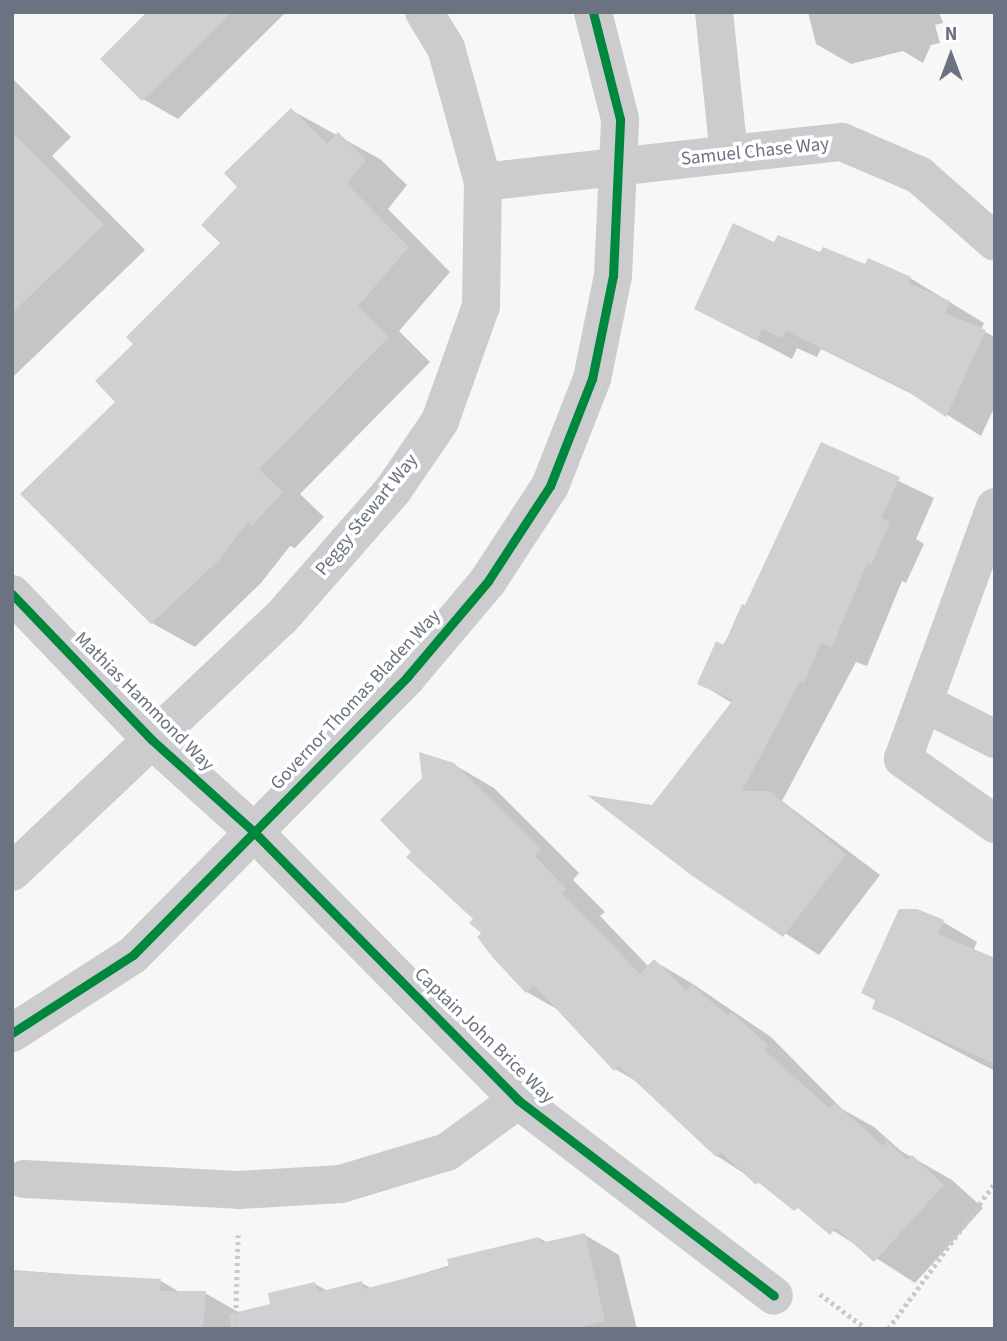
<!DOCTYPE html>
<html>
<head>
<meta charset="utf-8">
<style>
	body { margin:0 }
	#map { position:relative; width:1007px; height:1341px; overflow:hidden; background:#f7f7f7; font-family:"Source Sans 3",sans-serif }
	div>[style] { position:absolute }
	[style*='--x'] { left:calc(var(--x)*1px); top:calc(var(--y)*1px); width:calc(var(--w)*1px); rotate:calc(var(--a)*1deg) }
	.shadow>* { inset:0; background:#0003 }
	.building>* { inset:0; background:#d0d0d2 }
	.path>* { height:4.5px; margin-top:-2.25px; transform-origin:0; background:repeating-linear-gradient(90deg,#cacacb 0 3.5px,transparent 0 7px) }
	.street>* { height:38px; margin:-19px; padding:0 19px; transform-origin:19px; border-radius:19px; background:#ccccce }
	.cycleway>* { height:9px; margin:-4.5px; padding:0 4.5px; transform-origin:4.5px; border-radius:4.5px; background:#00873e }
	span { translate:-50% -50%; white-space:nowrap; text-align:center; line-height:1.15; -webkit-text-stroke:7px #fff; paint-order:stroke }
	.street-label { font-size:19px; color:#6b7383 }
	.frame { position:absolute; inset:0; border:14px solid #6b7383; pointer-events:none }
	.north { position:absolute; left:916px; top:21px; width:70px; height:70px; -webkit-text-stroke:5px #fff; paint-order:stroke; rotate:0deg; font-size:19px; font-weight:700; line-height:28px; text-align:center; color:#6b7383 }
	.north::after { content:''; display:block; margin:auto; width:24px; height:32px; background:#6b7383; clip-path:polygon(50% 0,100% 100%,50% 72%,0 100%) }
</style>
</head>
<body>
<div id="map">
	<div class="shadow">
		<div style="clip-path:polygon(150px 12px,286px 12px,178px 119px,143px 99px)"></div>
		<div style="clip-path:polygon(808px 12px,939px 12px,943px 23px,935px 25px,940px 43px,931px 45px,923px 63px,903px 51px,851px 64px,816px 44px)"></div>
		<div style="clip-path:polygon(12px 78px,71px 137px,52px 156px,145px 250px,14px 376px)"></div>
		<div style="clip-path:polygon(291px 110px,380px 159px,407px 185px,388px 209px,450px 272px,399px 331px,430px 362px,300px 494px,324px 517px,295px 548px,290px 546px,261px 583px,195px 647px,152px 623px,23px 494px,117px 402px,135px 344px,222px 243px,240px 187px)"></div>
		<div style="clip-path:polygon(775px 244px,866px 266px,869px 260px,910px 278px,984px 323px,981px 330px,995px 337px,995px 406px,981px 436px,922px 399px,821px 349px,817px 357px,797px 348px,792px 359px,696px 308px)"></div>
		<div style="clip-path:polygon(821px 444px,934px 498px,916px 539px,924px 544px,906px 583px,902px 581px,867px 666px,856px 662px,782px 801px,880px 875px,819px 955px,692px 873px,653px 807px,732px 703px,699px 683px,746px 608px)"></div>
		<div style="clip-path:polygon(453px 764px,494px 788px,579px 873px,573px 880px,605px 912px,600px 916px,649px 967px,654px 961px,693px 984px,771px 1037px,842px 1109px,874px 1127px,901px 1151px,952px 1180px,983px 1208px,915px 1283px,717px 1156px,641px 1084px,615px 1069px,560px 1011px,527px 992px,475px 918px,414px 852px)"></div>
		<div style="clip-path:polygon(943px 922px,977px 942px,973px 951px,995px 961px,995px 1071px,874px 1008px)"></div>
		<div style="clip-path:polygon(585px 1235px,619px 1255px,637px 1329px,278px 1329px,315px 1284px,328px 1291px,362px 1283px,372px 1289px,539px 1238px,548px 1243px)"></div>
		<div style="clip-path:polygon(12px 1270px,161px 1281px,181px 1293px,205px 1293px,240px 1313px,239px 1329px,12px 1329px)"></div>
	</div>
	<div class="building">
		<div style="clip-path:polygon(147px 12px,232px 12px,142px 101px,100px 59px)"></div>
		<div style="clip-path:polygon(291px 108px,327px 144px,338px 132px,366px 160px,347px 184px,409px 247px,358px 306px,389px 337px,259px 469px,283px 492px,252px 526px,248px 522px,219px 560px,151px 624px,20px 494px,115px 402px,95px 381px,133px 344px,126px 337px,220px 243px,201px 225px,237px 187px,224px 173px)"></div>
		<div style="clip-path:polygon(12px 132px,104px 225px,12px 313px)"></div>
		<div style="clip-path:polygon(733px 223px,774px 242px,778px 235px,820px 252px,823px 247px,865px 264px,868px 258px,911px 277px,908px 283px,950px 301px,945px 313px,986px 330px,946px 417px,904px 389px,786px 331px,782px 338px,762px 329px,757px 341px,694px 309px)"></div>
		<div style="clip-path:polygon(821px 442px,900px 477px,881px 518px,890px 522px,871px 565px,867px 563px,832px 647px,821px 643px,804px 683px,800px 681px,742px 791px,769px 791px,846px 854px,783px 937px,691px 875px,587px 795px,652px 805px,733px 700px,697px 684px,716px 641px,724px 645px,742px 604px,745px 605px)"></div>
		<div style="clip-path:polygon(419px 752px,454px 763px,541px 850px,535px 856px,566px 889px,562px 893px,640px 974px,654px 959px,686px 991px,692px 985px,728px 1016px,731px 1012px,768px 1045px,764px 1050px,829px 1108px,835px 1103px,883px 1146px,887px 1141px,907px 1160px,912px 1155px,944px 1185px,874px 1262px,836px 1228px,830px 1235px,798px 1208px,794px 1211px,758px 1182px,756px 1185px,721px 1152px,716px 1157px,619px 1066px,614px 1071px,534px 985px,526px 993px,494px 959px,477px 937px,481px 933px,469px 923px,473px 919px,406px 857px,411px 852px,380px 820px,422px 778px)"></div>
		<div style="clip-path:polygon(899px 909px,917px 909px,944px 920px,938px 934px,995px 958px,995px 1064px,872px 1009px,875px 1000px,861px 993px)"></div>
		<div style="clip-path:polygon(585px 1233px,605px 1321px,574px 1329px,231px 1329px,229px 1314px,270px 1304px,268px 1293px,315px 1282px,318px 1292px,362px 1281px,364px 1289px,449px 1267px,447px 1259px,539px 1237px,541px 1243px)"></div>
		<div style="clip-path:polygon(12px 1271px,161px 1279px,160px 1291px,206px 1291px,203px 1329px,12px 1329px)"></div>
	</div>
	<div class="path">
		<div style="--x:820;--y:1294;--w:59;--a:36.7"></div>
		<div style="--x:235;--y:1329;--w:94;--a:-88.2"></div>
		<div style="--x:888;--y:1329;--w:181;--a:-53.8"></div>
	</div>
	<div class="street">
		<div style="--x:714;--y:12;--w:143;--a:84"></div>
		<div style="--x:483;--y:182;--w:361;--a:-6.4"></div>
		<div style="--x:842;--y:142;--w:84;--a:23.2"></div>
		<div style="--x:919;--y:175;--w:101;--a:41.4"></div>
		<div style="--x:995;--y:507;--w:268;--a:110.1"></div>
		<div style="--x:903;--y:759;--w:113;--a:35.2"></div>
		<div style="--x:12;--y:594;--w:202;--a:46.2"></div>
		<div style="--x:152;--y:740;--w:137;--a:42"></div>
		<div style="--x:254;--y:832;--w:376;--a:45.4"></div>
		<div style="--x:518;--y:1100;--w:322;--a:37.4"></div>
		<div style="--x:924;--y:703;--w:80;--a:26.9"></div>
		<div style="--x:12;--y:872;--w:370;--a:-43.4"></div>
		<div style="--x:281;--y:618;--w:170;--a:-48.8"></div>
		<div style="--x:393;--y:490;--w:83;--a:-55.7"></div>
		<div style="--x:440;--y:421;--w:122;--a:-70.4"></div>
		<div style="--x:481;--y:306;--w:124;--a:-89.1"></div>
		<div style="--x:483;--y:182;--w:139;--a:-105.4"></div>
		<div style="--x:446;--y:48;--w:42;--a:-121.4"></div>
		<div style="--x:12;--y:1033;--w:144;--a:-32.8"></div>
		<div style="--x:133;--y:955;--w:390;--a:-45.4"></div>
		<div style="--x:407;--y:677;--w:126;--a:-49.8"></div>
		<div style="--x:488;--y:581;--w:113;--a:-56.9"></div>
		<div style="--x:550;--y:486;--w:115;--a:-68.6"></div>
		<div style="--x:592;--y:379;--w:105;--a:-78.5"></div>
		<div style="--x:613;--y:276;--w:157;--a:-87.4"></div>
		<div style="--x:620;--y:119;--w:110;--a:-104.2"></div>
		<div style="--x:24;--y:1179;--w:215;--a:2.9"></div>
		<div style="--x:239;--y:1190;--w:102;--a:-3.4"></div>
		<div style="--x:341;--y:1184;--w:111;--a:-16.8"></div>
		<div style="--x:447;--y:1152;--w:88;--a:-36.2"></div>
	</div>
	<div class="cycleway">
		<div style="--x:12;--y:594;--w:202;--a:46.2"></div>
		<div style="--x:152;--y:740;--w:137;--a:42"></div>
		<div style="--x:254;--y:832;--w:376;--a:45.4"></div>
		<div style="--x:518;--y:1100;--w:322;--a:37.4"></div>
		<div style="--x:12;--y:1033;--w:144;--a:-32.8"></div>
		<div style="--x:133;--y:955;--w:390;--a:-45.4"></div>
		<div style="--x:407;--y:677;--w:126;--a:-49.8"></div>
		<div style="--x:488;--y:581;--w:113;--a:-56.9"></div>
		<div style="--x:550;--y:486;--w:115;--a:-68.6"></div>
		<div style="--x:592;--y:379;--w:105;--a:-78.5"></div>
		<div style="--x:613;--y:276;--w:157;--a:-87.4"></div>
		<div style="--x:620;--y:119;--w:110;--a:-104.2"></div>
	</div>
	<div class="street-label">
		<span style="left:755px;top:152px;rotate:-6deg">Samuel Chase Way</span>
		<span style="left:367px;top:515px;rotate:-51deg">Peggy Stewart Way</span>
		<span style="left:356px;top:700px;rotate:-47deg">Governor Thomas Bladen Way</span>
		<span style="left:144px;top:702px;rotate:45deg">Mathias Hammond Way</span>
		<span style="left:484px;top:1036px;rotate:44deg">Captain John Brice Way</span>
	</div>
	<div class="frame"></div>
	<div class="north">N</div>
</div>
</body>
</html>
